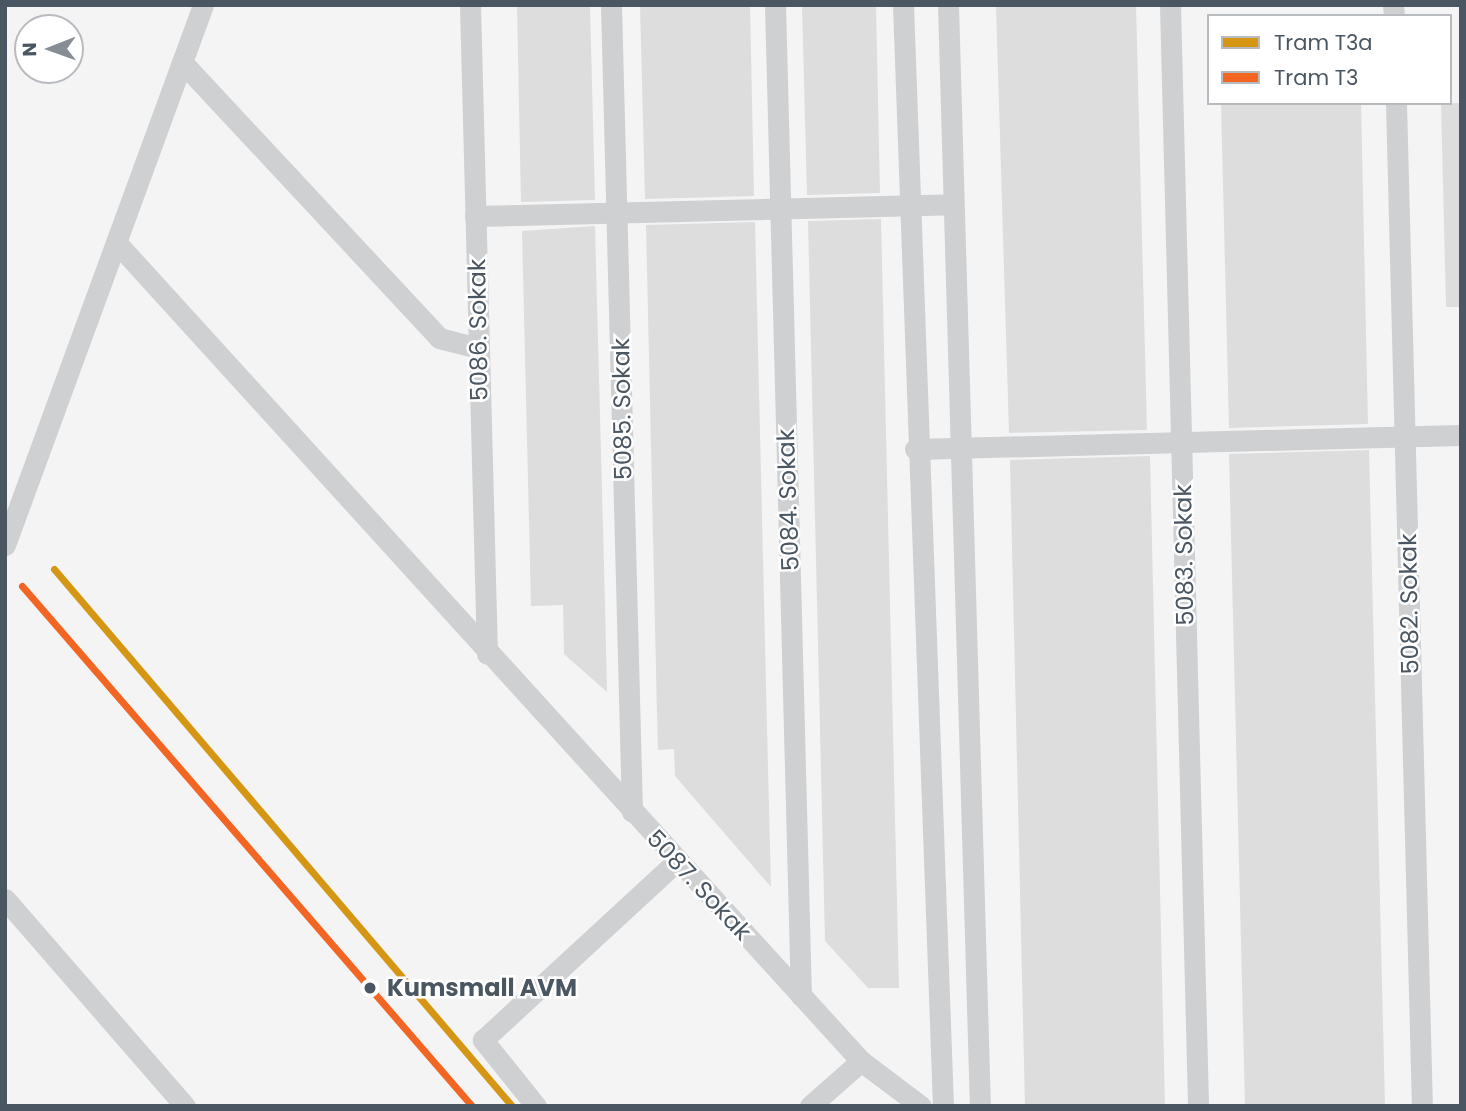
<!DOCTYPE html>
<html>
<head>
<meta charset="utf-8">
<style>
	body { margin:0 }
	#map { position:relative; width:1466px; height:1111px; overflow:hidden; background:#f4f4f4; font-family:Poppins,sans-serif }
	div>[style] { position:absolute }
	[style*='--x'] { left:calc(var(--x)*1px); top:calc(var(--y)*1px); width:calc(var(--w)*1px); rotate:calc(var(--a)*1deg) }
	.building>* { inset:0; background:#ddddde }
	.street>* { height:21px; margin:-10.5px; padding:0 10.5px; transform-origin:10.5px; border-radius:10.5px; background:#ced0d2 }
	.tram-1>* { height:7px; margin:-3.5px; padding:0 3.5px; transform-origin:3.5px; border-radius:3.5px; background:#d49613 }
	.tram-2>* { height:7px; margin:-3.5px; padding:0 3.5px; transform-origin:3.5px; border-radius:3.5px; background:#f26522 }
	.dots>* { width:19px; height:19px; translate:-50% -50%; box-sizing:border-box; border:4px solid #fff; border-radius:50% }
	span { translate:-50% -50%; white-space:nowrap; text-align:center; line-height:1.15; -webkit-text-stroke:5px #fff; paint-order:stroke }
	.street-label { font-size:24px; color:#4a5661 }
	.stop-label { font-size:24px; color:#4a5661; font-weight:700 }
	.left { translate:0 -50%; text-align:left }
	.frame { position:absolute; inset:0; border:7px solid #4a5661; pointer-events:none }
	.legend { position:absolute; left:1207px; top:14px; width:245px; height:91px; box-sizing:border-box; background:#fff; border:2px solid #b7bbc0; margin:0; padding:9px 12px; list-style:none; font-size:21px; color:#4a5661 }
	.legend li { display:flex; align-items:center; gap:14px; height:35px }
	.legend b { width:35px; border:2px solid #b7bbc0 }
	.north { position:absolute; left:14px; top:14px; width:70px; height:70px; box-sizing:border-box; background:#fff; border:2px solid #b7bbc0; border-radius:50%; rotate:269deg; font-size:19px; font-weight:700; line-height:28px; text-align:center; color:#4a5661 }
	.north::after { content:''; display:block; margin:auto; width:24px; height:32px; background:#868d94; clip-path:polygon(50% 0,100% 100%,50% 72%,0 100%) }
</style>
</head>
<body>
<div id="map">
	<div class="building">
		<div style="clip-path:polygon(517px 5px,590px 5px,595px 200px,521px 202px)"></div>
		<div style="clip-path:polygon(640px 5px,750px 5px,754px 196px,645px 199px)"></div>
		<div style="clip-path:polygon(802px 5px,876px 5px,880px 193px,807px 195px)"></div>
		<div style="clip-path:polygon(996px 5px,1136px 5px,1147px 430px,1009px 433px)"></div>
		<div style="clip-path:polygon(1221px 103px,1361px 103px,1368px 424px,1229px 428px)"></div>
		<div style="clip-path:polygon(1441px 103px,1461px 103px,1461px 307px,1446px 307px)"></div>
		<div style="clip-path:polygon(881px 219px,899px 988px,868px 988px,825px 941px,808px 221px)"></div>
		<div style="clip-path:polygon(755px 222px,767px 727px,771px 887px,675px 776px,674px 749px,658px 750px,657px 714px,646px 225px)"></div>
		<div style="clip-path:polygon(595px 226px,605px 604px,607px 692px,564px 654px,563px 605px,531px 606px,522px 231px)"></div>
		<div style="clip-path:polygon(1369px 450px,1385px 1106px,1245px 1106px,1229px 454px)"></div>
		<div style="clip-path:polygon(1150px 456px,1165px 1106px,1025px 1106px,1010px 460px)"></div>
	</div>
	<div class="street">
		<div style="--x:470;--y:5;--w:649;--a:88.5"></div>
		<div style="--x:611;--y:5;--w:807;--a:88.51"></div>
		<div style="--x:775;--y:5;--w:991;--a:88.5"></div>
		<div style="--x:903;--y:5;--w:1102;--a:87.92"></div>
		<div style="--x:948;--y:5;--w:1101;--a:88.34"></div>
		<div style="--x:1170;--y:5;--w:1101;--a:88.54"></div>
		<div style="--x:1393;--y:5;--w:11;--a:85"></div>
		<div style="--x:182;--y:62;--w:377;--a:47"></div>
		<div style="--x:439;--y:338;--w:40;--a:14.4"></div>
		<div style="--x:1396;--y:103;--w:1003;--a:88.52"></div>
		<div style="--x:475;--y:216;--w:478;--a:-1.4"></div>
		<div style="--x:116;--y:242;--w:1107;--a:47.71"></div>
		<div style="--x:861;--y:1061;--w:75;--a:36.9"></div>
		<div style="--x:915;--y:449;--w:546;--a:-1.47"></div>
		<div style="--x:5;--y:545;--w:575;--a:-69.86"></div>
		<div style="--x:5;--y:899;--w:274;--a:49"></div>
		<div style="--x:536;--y:1106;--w:85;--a:-128.8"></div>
		<div style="--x:483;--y:1040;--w:264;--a:-42.7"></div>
		<div style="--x:810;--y:1106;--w:68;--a:-41.4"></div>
	</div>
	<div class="tram-1">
		<div style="--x:54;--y:569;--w:706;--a:49.54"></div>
	</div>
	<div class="tram-2">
		<div style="--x:22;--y:586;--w:688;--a:49.13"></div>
	</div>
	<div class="dots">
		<div style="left:370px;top:988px;background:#4a5661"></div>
	</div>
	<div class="street-label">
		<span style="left:478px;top:330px;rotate:-91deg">5086. Sokak</span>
		<span style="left:622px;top:409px;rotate:-91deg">5085. Sokak</span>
		<span style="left:788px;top:500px;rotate:-92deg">5084. Sokak</span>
		<span style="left:1184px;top:555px;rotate:-91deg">5083. Sokak</span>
		<span style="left:1409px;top:604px;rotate:-91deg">5082. Sokak</span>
		<span style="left:699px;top:885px;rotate:47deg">5087. Sokak</span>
	</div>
	<div class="stop-label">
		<span class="left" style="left:387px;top:988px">Kumsmall AVM</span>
	</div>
	<div class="frame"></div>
	<ul class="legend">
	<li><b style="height:9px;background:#d49613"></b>Tram T3a</li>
	<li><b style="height:9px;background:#f26522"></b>Tram T3</li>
	</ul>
	<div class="north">N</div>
</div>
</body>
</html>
